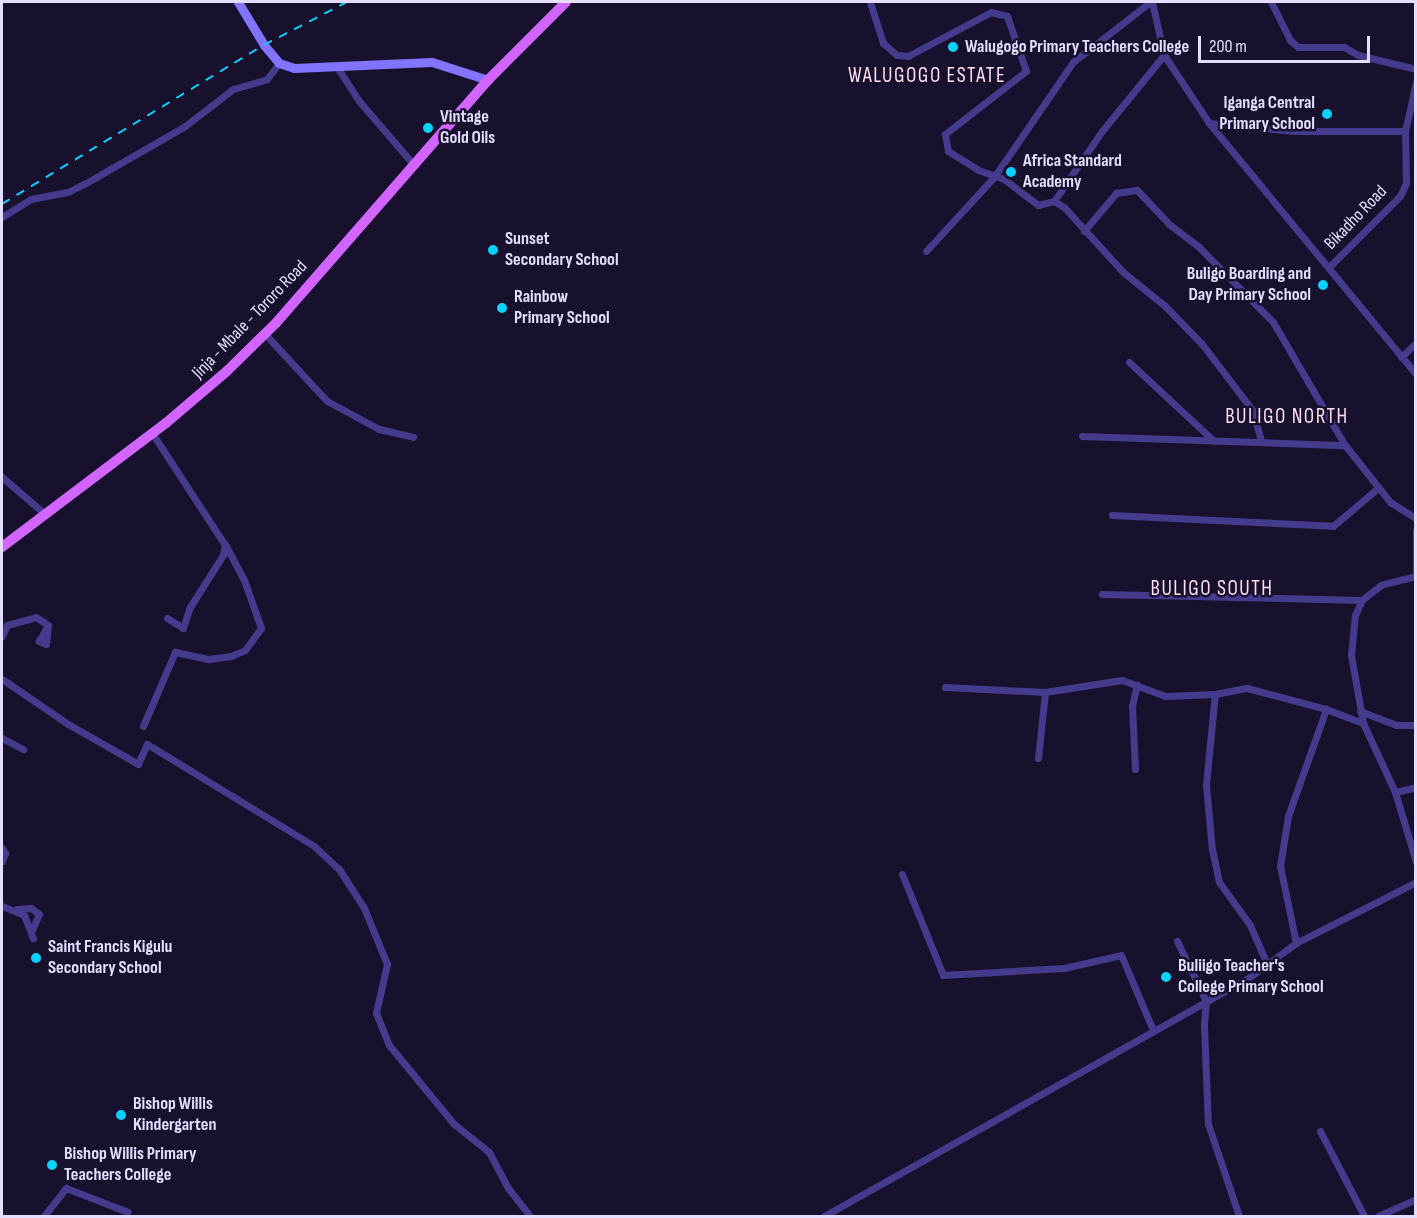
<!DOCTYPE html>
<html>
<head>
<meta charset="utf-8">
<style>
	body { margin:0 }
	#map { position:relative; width:1417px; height:1218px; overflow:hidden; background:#18112d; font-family:"Sofia Sans Condensed",sans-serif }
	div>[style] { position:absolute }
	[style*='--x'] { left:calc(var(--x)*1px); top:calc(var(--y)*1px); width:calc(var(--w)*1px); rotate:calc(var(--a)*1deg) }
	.minor>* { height:7px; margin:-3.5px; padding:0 3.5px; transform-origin:3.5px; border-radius:3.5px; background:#453b8d }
	.secondary>* { height:9px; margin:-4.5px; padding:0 4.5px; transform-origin:4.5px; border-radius:4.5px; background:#8374ff }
	.primary>* { height:10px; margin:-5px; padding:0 5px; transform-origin:5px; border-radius:5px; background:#d264ff }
	.rail>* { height:1.5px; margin-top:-0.75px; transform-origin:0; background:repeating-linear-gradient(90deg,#09d1ff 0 9px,transparent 0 17px) }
	.dots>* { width:16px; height:16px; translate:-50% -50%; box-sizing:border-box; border:3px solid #18112d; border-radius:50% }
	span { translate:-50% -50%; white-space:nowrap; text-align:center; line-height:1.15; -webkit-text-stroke:5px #18112d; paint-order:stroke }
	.poi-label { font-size:18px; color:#e4ddff; font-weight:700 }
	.left { translate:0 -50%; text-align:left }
	.right { translate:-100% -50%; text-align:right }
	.street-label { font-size:18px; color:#e4ddff }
	.quarter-label { font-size:21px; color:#ffdff1; letter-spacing:1.5px }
	.frame { position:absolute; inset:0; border:3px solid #e4ddff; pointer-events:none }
	.scale { position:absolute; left:1198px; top:36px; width:172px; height:27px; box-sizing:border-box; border:3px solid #e4ddff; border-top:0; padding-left:8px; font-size:18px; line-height:21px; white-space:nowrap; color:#e4ddff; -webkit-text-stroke:4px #18112d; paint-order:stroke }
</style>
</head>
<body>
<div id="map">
	<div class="minor">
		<div style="--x:870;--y:2;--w:43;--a:72.4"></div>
		<div style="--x:883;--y:43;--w:18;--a:41"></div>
		<div style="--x:897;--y:55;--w:11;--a:5"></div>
		<div style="--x:908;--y:56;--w:94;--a:-27.9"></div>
		<div style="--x:991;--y:12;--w:16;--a:14"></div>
		<div style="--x:1007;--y:16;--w:58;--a:70.9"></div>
		<div style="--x:1026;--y:71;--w:103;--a:142.1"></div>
		<div style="--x:945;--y:134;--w:17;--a:80"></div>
		<div style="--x:948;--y:151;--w:36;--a:32"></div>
		<div style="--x:978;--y:170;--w:28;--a:19"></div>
		<div style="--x:1004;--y:179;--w:43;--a:37.4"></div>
		<div style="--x:1038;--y:205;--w:16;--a:-14"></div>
		<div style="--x:1054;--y:201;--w:12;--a:31"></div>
		<div style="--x:1064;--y:207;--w:88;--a:47.8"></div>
		<div style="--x:1123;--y:272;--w:54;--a:39"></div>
		<div style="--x:1165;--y:306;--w:53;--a:45.8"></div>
		<div style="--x:1202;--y:344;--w:84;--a:52.7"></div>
		<div style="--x:1253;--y:411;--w:30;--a:75"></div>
		<div style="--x:1152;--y:2;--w:54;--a:77.2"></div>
		<div style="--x:1164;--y:55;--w:82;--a:56.5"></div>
		<div style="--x:1209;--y:123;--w:325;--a:50.5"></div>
		<div style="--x:1271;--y:2;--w:42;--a:63.4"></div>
		<div style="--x:1290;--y:40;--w:11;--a:41"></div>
		<div style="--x:1298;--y:47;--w:46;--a:0"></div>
		<div style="--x:1344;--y:47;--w:16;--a:30"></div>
		<div style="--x:1358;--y:55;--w:60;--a:13.6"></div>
		<div style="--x:337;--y:67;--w:40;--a:57.1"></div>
		<div style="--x:359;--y:101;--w:84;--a:49.3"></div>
		<div style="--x:1209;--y:123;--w:87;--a:5.3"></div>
		<div style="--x:1296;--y:131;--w:109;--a:0"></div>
		<div style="--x:1054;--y:201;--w:85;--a:-55.6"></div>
		<div style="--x:1102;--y:131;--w:98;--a:-50.8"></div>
		<div style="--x:2;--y:217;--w:34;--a:-32"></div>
		<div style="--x:31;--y:199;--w:38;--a:-11"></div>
		<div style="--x:68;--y:192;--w:20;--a:-27"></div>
		<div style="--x:86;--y:183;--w:114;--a:-29.9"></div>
		<div style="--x:185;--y:126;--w:61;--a:-37.6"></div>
		<div style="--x:233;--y:89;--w:35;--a:-16"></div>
		<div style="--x:267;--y:79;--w:20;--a:-53"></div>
		<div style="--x:1084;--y:231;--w:50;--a:-49.9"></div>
		<div style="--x:1116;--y:193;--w:21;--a:-8"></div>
		<div style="--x:1137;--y:190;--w:48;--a:46.7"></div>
		<div style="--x:1170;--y:225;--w:36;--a:37"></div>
		<div style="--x:1199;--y:247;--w:105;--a:45.4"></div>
		<div style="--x:1273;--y:322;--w:143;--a:59.7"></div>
		<div style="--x:1345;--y:445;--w:73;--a:51.7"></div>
		<div style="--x:1390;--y:502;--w:31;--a:32"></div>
		<div style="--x:926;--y:251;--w:100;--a:-47.4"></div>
		<div style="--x:994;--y:177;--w:140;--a:-55.5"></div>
		<div style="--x:1073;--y:62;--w:98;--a:-37.9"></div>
		<div style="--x:1329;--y:267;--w:100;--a:-45"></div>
		<div style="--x:1400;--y:196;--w:14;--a:-65"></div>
		<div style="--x:1406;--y:183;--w:52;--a:-91.1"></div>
		<div style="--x:1405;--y:131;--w:50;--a:-77.3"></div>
		<div style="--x:265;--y:334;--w:91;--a:47.2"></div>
		<div style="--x:327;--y:401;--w:59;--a:28.3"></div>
		<div style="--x:379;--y:429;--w:35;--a:13"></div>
		<div style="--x:1401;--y:357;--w:21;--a:-43"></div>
		<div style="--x:1129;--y:362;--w:116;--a:42.9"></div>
		<div style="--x:1082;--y:436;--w:263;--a:2"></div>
		<div style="--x:2;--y:477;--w:58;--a:40.8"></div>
		<div style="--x:1112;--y:515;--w:221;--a:2.8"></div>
		<div style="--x:1333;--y:526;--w:59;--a:-40.2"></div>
		<div style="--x:1416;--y:530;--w:44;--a:90"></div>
		<div style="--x:1416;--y:576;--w:36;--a:166"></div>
		<div style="--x:1381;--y:585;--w:24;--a:142"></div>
		<div style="--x:1362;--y:600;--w:17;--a:115"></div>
		<div style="--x:1355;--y:615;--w:40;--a:95.7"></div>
		<div style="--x:1351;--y:655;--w:69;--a:80"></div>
		<div style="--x:1363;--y:723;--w:76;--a:65.1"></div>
		<div style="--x:1395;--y:792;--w:73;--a:73.3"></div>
		<div style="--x:1102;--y:594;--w:260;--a:1.3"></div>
		<div style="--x:167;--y:618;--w:19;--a:32"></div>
		<div style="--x:183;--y:628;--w:22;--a:-72"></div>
		<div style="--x:190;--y:607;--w:62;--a:-57.6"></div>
		<div style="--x:223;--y:555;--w:10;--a:-79"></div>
		<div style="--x:2;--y:636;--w:12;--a:-66"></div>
		<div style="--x:7;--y:625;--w:30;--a:-15"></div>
		<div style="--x:36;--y:617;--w:14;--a:34"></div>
		<div style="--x:48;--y:625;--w:19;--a:96"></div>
		<div style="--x:46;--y:644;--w:8;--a:-157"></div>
		<div style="--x:39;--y:641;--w:18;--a:-61"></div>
		<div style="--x:2;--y:679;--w:80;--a:34.3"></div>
		<div style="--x:68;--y:724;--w:81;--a:29.7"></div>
		<div style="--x:138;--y:764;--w:22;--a:-66"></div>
		<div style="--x:147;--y:744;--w:196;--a:31.4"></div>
		<div style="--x:314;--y:846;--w:34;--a:43"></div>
		<div style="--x:339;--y:869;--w:46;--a:57.3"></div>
		<div style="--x:364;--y:908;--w:61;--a:67.7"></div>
		<div style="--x:387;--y:964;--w:50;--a:102.7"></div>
		<div style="--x:376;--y:1013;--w:35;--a:68"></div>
		<div style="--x:389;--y:1045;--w:102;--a:50.6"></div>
		<div style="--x:454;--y:1124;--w:45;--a:38.7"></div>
		<div style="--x:489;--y:1152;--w:41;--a:62.2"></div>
		<div style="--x:508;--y:1188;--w:36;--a:52"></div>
		<div style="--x:945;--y:687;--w:100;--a:2.9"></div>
		<div style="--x:1045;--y:692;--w:78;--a:-8.9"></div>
		<div style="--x:1122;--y:680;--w:46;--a:20.4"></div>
		<div style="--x:1165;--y:696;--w:50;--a:-2.3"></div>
		<div style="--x:1360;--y:711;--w:39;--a:21"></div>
		<div style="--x:1396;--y:725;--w:20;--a:0"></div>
		<div style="--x:143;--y:726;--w:81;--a:-66.6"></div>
		<div style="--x:175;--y:652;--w:35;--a:12"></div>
		<div style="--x:209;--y:659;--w:22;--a:-8"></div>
		<div style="--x:231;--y:656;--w:15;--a:-23"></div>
		<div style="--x:245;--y:650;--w:27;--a:-54"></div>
		<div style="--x:261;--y:628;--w:51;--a:-109.5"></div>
		<div style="--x:244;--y:580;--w:40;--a:-118"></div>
		<div style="--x:225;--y:545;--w:134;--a:-123.1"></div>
		<div style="--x:2;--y:738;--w:24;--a:28"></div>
		<div style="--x:1038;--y:758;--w:66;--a:-83.9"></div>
		<div style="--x:1135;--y:769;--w:63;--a:-92.7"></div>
		<div style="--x:1132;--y:706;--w:22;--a:-77"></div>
		<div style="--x:1395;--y:792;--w:22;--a:-13"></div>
		<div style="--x:2;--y:848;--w:6;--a:59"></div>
		<div style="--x:5;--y:853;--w:9;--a:111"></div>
		<div style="--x:902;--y:874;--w:109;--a:67.9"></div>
		<div style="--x:943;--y:975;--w:121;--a:-3.3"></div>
		<div style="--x:1064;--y:968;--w:58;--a:-12.8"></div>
		<div style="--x:1121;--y:955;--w:82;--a:66.9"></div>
		<div style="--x:2;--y:906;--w:24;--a:22"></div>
		<div style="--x:24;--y:915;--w:25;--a:69"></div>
		<div style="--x:17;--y:909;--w:14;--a:-4"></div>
		<div style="--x:31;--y:908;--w:10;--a:37"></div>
		<div style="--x:39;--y:914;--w:17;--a:114"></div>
		<div style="--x:1177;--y:941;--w:67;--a:64.2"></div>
		<div style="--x:1206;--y:1001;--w:25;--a:95"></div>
		<div style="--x:1204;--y:1026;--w:98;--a:87.7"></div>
		<div style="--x:1208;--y:1124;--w:97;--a:71.4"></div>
		<div style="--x:1296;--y:943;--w:79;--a:-101.7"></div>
		<div style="--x:1280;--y:866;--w:51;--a:-80.9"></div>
		<div style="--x:1288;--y:816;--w:114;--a:-70.4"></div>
		<div style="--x:1326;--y:709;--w:40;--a:21"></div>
		<div style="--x:1267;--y:964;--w:43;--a:-113.6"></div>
		<div style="--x:1250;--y:925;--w:53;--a:-125.8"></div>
		<div style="--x:1219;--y:882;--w:33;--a:-102"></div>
		<div style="--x:1212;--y:850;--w:65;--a:-95.3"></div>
		<div style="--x:1206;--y:785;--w:91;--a:-84.4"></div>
		<div style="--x:1215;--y:694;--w:33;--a:-11"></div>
		<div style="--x:1247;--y:688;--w:82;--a:14.9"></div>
		<div style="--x:1320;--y:1131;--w:96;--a:62.6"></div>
		<div style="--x:44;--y:1216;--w:36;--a:-52"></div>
		<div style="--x:66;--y:1188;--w:66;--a:21.2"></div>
		<div style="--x:824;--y:1216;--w:485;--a:-29.3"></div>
		<div style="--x:1247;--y:979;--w:61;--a:-36.3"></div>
		<div style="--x:1296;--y:943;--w:135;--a:-26.9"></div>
		<div style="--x:1378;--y:1216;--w:42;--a:-24.1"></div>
	</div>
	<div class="secondary">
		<div style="--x:238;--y:2;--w:50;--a:58.8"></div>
		<div style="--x:264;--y:45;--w:23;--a:50"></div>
		<div style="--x:279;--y:63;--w:16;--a:18"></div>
		<div style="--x:294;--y:68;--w:138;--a:-2.5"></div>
		<div style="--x:432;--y:62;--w:59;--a:17.8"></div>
	</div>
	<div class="primary">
		<div style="--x:2;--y:547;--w:206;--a:-37.1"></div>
		<div style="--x:166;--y:423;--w:80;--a:-40.4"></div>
		<div style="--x:227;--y:371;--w:69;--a:-44.4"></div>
		<div style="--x:276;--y:323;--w:322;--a:-48.9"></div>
		<div style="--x:488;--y:80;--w:110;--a:-45"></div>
	</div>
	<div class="rail">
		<div style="--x:2;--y:204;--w:306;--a:-31.3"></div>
		<div style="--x:264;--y:45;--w:93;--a:-27.4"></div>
	</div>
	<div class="dots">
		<div style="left:953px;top:47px;background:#09d1ff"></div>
		<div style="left:1327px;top:114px;background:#09d1ff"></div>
		<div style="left:428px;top:128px;background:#09d1ff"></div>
		<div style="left:1011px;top:172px;background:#09d1ff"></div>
		<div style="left:493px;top:250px;background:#09d1ff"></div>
		<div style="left:1323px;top:285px;background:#09d1ff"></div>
		<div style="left:502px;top:308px;background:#09d1ff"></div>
		<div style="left:36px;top:958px;background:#09d1ff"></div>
		<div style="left:1166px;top:977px;background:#09d1ff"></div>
		<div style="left:121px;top:1115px;background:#09d1ff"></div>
		<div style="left:52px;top:1165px;background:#09d1ff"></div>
	</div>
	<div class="poi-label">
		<span class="left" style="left:965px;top:47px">Walugogo Primary Teachers College</span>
		<span class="right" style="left:1315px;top:114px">Iganga Central<br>Primary School</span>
		<span class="left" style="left:440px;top:128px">Vintage<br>Gold Oils</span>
		<span class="left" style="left:1023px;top:172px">Africa Standard<br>Academy</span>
		<span class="left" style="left:505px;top:250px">Sunset<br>Secondary School</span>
		<span class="right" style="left:1311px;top:285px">Buligo Boarding and<br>Day Primary School</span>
		<span class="left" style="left:514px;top:308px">Rainbow<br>Primary School</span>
		<span class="left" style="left:48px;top:958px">Saint Francis Kigulu<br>Secondary School</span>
		<span class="left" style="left:1178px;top:977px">Buliigo Teacher's<br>College Primary School</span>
		<span class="left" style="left:133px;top:1115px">Bishop Willis<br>Kindergarten</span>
		<span class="left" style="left:64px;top:1165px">Bishop Willis Primary<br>Teachers College</span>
	</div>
	<div class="street-label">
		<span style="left:1356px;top:218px;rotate:-46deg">Bikadho Road</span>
		<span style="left:250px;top:320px;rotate:-46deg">Jinja - Mbale - Tororo Road</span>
	</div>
	<div class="quarter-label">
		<span style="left:927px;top:76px">WALUGOGO ESTATE</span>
		<span style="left:1287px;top:417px">BULIGO NORTH</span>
		<span style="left:1212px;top:589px">BULIGO SOUTH</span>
	</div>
	<div class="frame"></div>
	<div class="scale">200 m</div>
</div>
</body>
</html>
